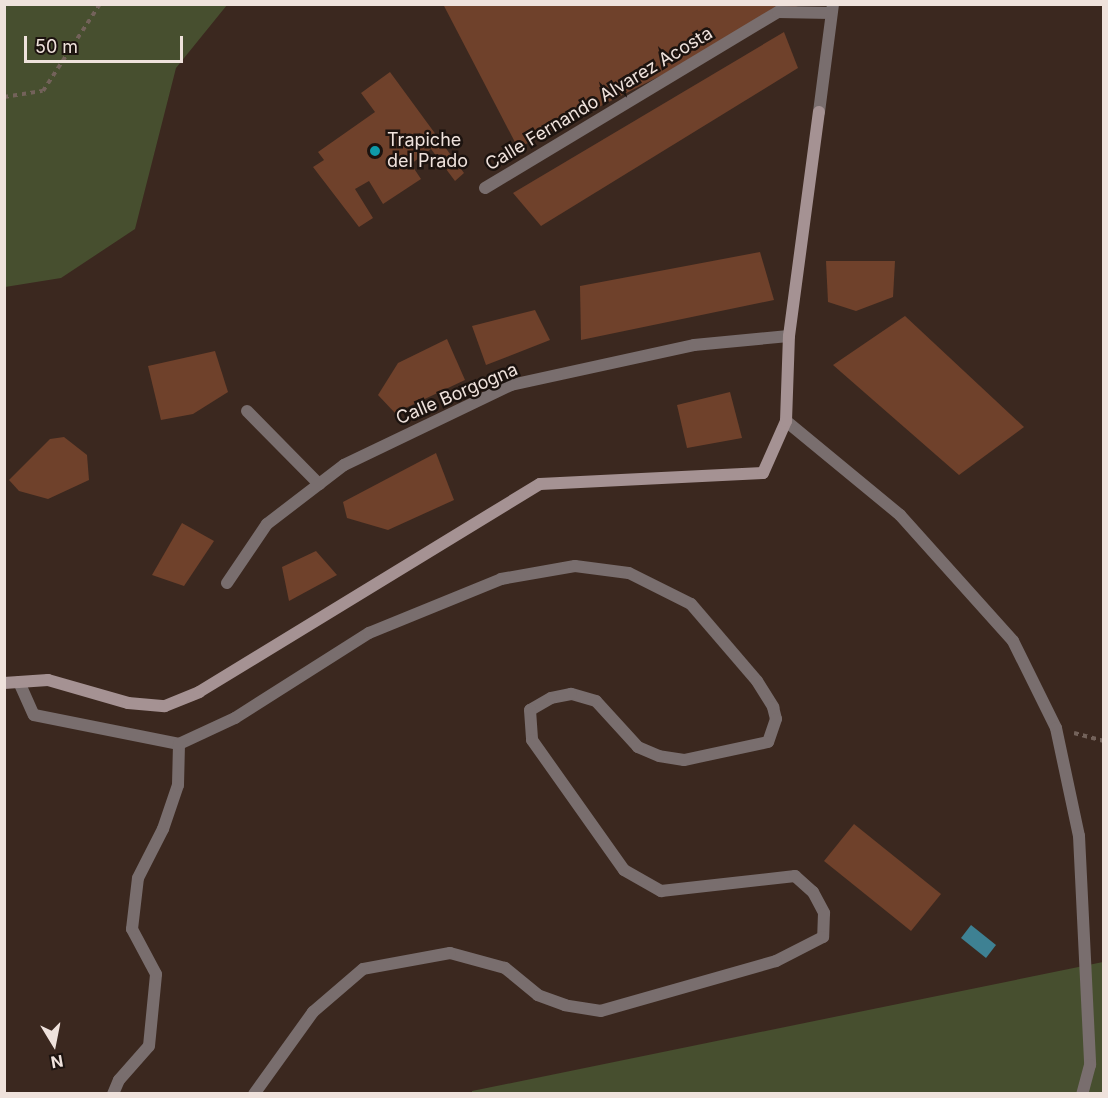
<!DOCTYPE html>
<html>
<head>
<meta charset="utf-8">
<style>
	body { margin:0 }
	#map { position:relative; width:1108px; height:1098px; overflow:hidden; background:#3b281f; font-family:Inter,sans-serif }
	div>[style] { position:absolute }
	[style*='--x'] { left:calc(var(--x)*1px); top:calc(var(--y)*1px); width:calc(var(--w)*1px); rotate:calc(var(--a)*1deg) }
	.green>* { inset:0; background:#474f2f }
	.water>* { inset:0; background:#3e8193 }
	.building>* { inset:0; background:#6f412b }
	.path>* { height:4px; margin-top:-2px; transform-origin:0; background:repeating-linear-gradient(90deg,#73625a 0 4.5px,transparent 0 9px) }
	.street>* { height:12px; margin:-6px; padding:0 6px; transform-origin:6px; border-radius:6px; background:#796e6e }
	.secondary>* { height:12px; margin:-6px; padding:0 6px; transform-origin:6px; border-radius:6px; background:#a59293 }
	.dots>* { width:16px; height:16px; translate:-50% -50%; box-sizing:border-box; border:3px solid #1c130f; border-radius:50% }
	span { translate:-50% -50%; white-space:nowrap; text-align:center; line-height:1.15; -webkit-text-stroke:5px #1c130f; paint-order:stroke }
	.street-label { font-size:18px; color:#efe2dc }
	.poi-label { font-size:18px; color:#efe2dc }
	.left { translate:0 -50%; text-align:left }
	.frame { position:absolute; inset:0; border:6px solid #efe2dc; pointer-events:none }
	.north { position:absolute; left:24px; top:1014px; width:60px; height:60px; -webkit-text-stroke:4px #1c130f; paint-order:stroke; rotate:170deg; font-size:16px; font-weight:700; line-height:24px; text-align:center; color:#efe2dc }
	.north::after { content:''; display:block; margin:auto; width:21px; height:27px; background:#efe2dc; clip-path:polygon(50% 0,100% 100%,50% 72%,0 100%) }
	.scale { position:absolute; left:24px; top:36px; width:159px; height:27px; box-sizing:border-box; border:3px solid #efe2dc; border-top:0; padding-left:8px; font-size:18px; line-height:21px; white-space:nowrap; color:#efe2dc; -webkit-text-stroke:4px #1c130f; paint-order:stroke }
</style>
</head>
<body>
<div id="map">
	<div class="green">
		<div style="clip-path:polygon(5px 4px,227px 5px,176px 68px,135px 229px,61px 278px,5px 287px)"></div>
		<div style="clip-path:polygon(1103px 962px,1103px 1093px,472px 1094px,472px 1091px)"></div>
	</div>
	<div class="water">
		<div style="clip-path:polygon(971px 925px,996px 945px,986px 958px,961px 938px)"></div>
	</div>
	<div class="building">
		<div style="clip-path:polygon(443px 4px,802px 4px,518px 148px)"></div>
		<div style="clip-path:polygon(784px 32px,798px 68px,541px 226px,513px 193px)"></div>
		<div style="clip-path:polygon(390px 72px,464px 173px,455px 181px,431px 149px,411px 164px,421px 179px,383px 204px,369px 181px,355px 189px,373px 218px,359px 227px,313px 167px,324px 160px,318px 152px,375px 112px,361px 93px)"></div>
		<div style="clip-path:polygon(760px 252px,774px 300px,581px 340px,580px 286px)"></div>
		<div style="clip-path:polygon(826px 261px,895px 261px,893px 297px,856px 311px,828px 302px)"></div>
		<div style="clip-path:polygon(535px 310px,550px 340px,486px 365px,472px 326px)"></div>
		<div style="clip-path:polygon(905px 316px,1024px 427px,959px 475px,833px 365px)"></div>
		<div style="clip-path:polygon(447px 339px,465px 380px,395px 413px,378px 395px,398px 363px)"></div>
		<div style="clip-path:polygon(215px 351px,228px 392px,193px 414px,161px 420px,148px 366px)"></div>
		<div style="clip-path:polygon(730px 392px,742px 438px,687px 448px,677px 405px)"></div>
		<div style="clip-path:polygon(64px 437px,87px 455px,89px 480px,48px 499px,19px 491px,9px 480px,50px 439px)"></div>
		<div style="clip-path:polygon(436px 453px,454px 500px,388px 530px,347px 518px,343px 502px)"></div>
		<div style="clip-path:polygon(182px 523px,214px 541px,184px 586px,152px 575px)"></div>
		<div style="clip-path:polygon(316px 551px,337px 575px,289px 601px,282px 567px)"></div>
		<div style="clip-path:polygon(854px 824px,941px 894px,911px 931px,824px 861px)"></div>
	</div>
	<div class="path">
		<div style="--x:4;--y:97;--w:39;--a:-9"></div>
		<div style="--x:43;--y:91;--w:104;--a:-56.8"></div>
		<div style="--x:1074;--y:733;--w:31;--a:15"></div>
	</div>
	<div class="street">
		<div style="--x:819;--y:112;--w:109;--a:-82.6"></div>
		<div style="--x:485;--y:188;--w:342;--a:-31"></div>
		<div style="--x:778;--y:12;--w:53;--a:1.1"></div>
		<div style="--x:247;--y:411;--w:103;--a:45.4"></div>
		<div style="--x:786;--y:421;--w:148;--a:39.5"></div>
		<div style="--x:900;--y:515;--w:169;--a:48.1"></div>
		<div style="--x:1013;--y:641;--w:97;--a:63.7"></div>
		<div style="--x:1056;--y:728;--w:110;--a:78"></div>
		<div style="--x:1079;--y:836;--w:229;--a:87.2"></div>
		<div style="--x:1090;--y:1065;--w:30;--a:105"></div>
		<div style="--x:227;--y:583;--w:71;--a:-55.9"></div>
		<div style="--x:267;--y:524;--w:97;--a:-37.5"></div>
		<div style="--x:344;--y:465;--w:185;--a:-25.6"></div>
		<div style="--x:511;--y:385;--w:187;--a:-12.3"></div>
		<div style="--x:694;--y:345;--w:95;--a:-5.4"></div>
		<div style="--x:19;--y:682;--w:36;--a:66"></div>
		<div style="--x:34;--y:715;--w:148;--a:11.3"></div>
		<div style="--x:113;--y:1094;--w:15;--a:-67"></div>
		<div style="--x:119;--y:1080;--w:45;--a:-48.6"></div>
		<div style="--x:149;--y:1046;--w:72;--a:-84.4"></div>
		<div style="--x:156;--y:974;--w:51;--a:-118.1"></div>
		<div style="--x:132;--y:929;--w:51;--a:-83.3"></div>
		<div style="--x:138;--y:878;--w:55;--a:-63"></div>
		<div style="--x:163;--y:829;--w:46;--a:-71.2"></div>
		<div style="--x:178;--y:785;--w:41;--a:-88.6"></div>
		<div style="--x:179;--y:744;--w:62;--a:-24.9"></div>
		<div style="--x:235;--y:718;--w:159;--a:-32.4"></div>
		<div style="--x:369;--y:633;--w:143;--a:-22.2"></div>
		<div style="--x:501;--y:579;--w:75;--a:-10"></div>
		<div style="--x:575;--y:566;--w:54;--a:7.4"></div>
		<div style="--x:629;--y:573;--w:69;--a:26.6"></div>
		<div style="--x:691;--y:604;--w:101;--a:49.4"></div>
		<div style="--x:757;--y:681;--w:31;--a:58"></div>
		<div style="--x:773;--y:707;--w:12;--a:76"></div>
		<div style="--x:776;--y:719;--w:24;--a:109"></div>
		<div style="--x:768;--y:742;--w:86;--a:167.9"></div>
		<div style="--x:684;--y:760;--w:25;--a:-171"></div>
		<div style="--x:659;--y:756;--w:23;--a:-157"></div>
		<div style="--x:638;--y:747;--w:62;--a:-132.4"></div>
		<div style="--x:596;--y:701;--w:26;--a:-164"></div>
		<div style="--x:571;--y:694;--w:20;--a:169"></div>
		<div style="--x:551;--y:698;--w:24;--a:150"></div>
		<div style="--x:530;--y:710;--w:30;--a:86"></div>
		<div style="--x:532;--y:740;--w:159;--a:54.7"></div>
		<div style="--x:624;--y:870;--w:43;--a:29.6"></div>
		<div style="--x:661;--y:891;--w:135;--a:-6.4"></div>
		<div style="--x:795;--y:876;--w:24;--a:42"></div>
		<div style="--x:813;--y:892;--w:24;--a:62"></div>
		<div style="--x:824;--y:913;--w:24;--a:92"></div>
		<div style="--x:823;--y:937;--w:53;--a:152.9"></div>
		<div style="--x:776;--y:961;--w:182;--a:164.1"></div>
		<div style="--x:601;--y:1011;--w:36;--a:-171"></div>
		<div style="--x:565;--y:1005;--w:29;--a:-160"></div>
		<div style="--x:538;--y:995;--w:43;--a:-140.7"></div>
		<div style="--x:505;--y:968;--w:57;--a:-164.7"></div>
		<div style="--x:450;--y:953;--w:88;--a:169.6"></div>
		<div style="--x:363;--y:969;--w:66;--a:139.3"></div>
		<div style="--x:313;--y:1012;--w:101;--a:125.7"></div>
	</div>
	<div class="secondary">
		<div style="--x:4;--y:683;--w:44;--a:-3.9"></div>
		<div style="--x:48;--y:680;--w:83;--a:16"></div>
		<div style="--x:128;--y:703;--w:37;--a:5"></div>
		<div style="--x:165;--y:706;--w:37;--a:-22"></div>
		<div style="--x:199;--y:692;--w:399;--a:-31.4"></div>
		<div style="--x:540;--y:484;--w:223;--a:-2.8"></div>
		<div style="--x:763;--y:473;--w:57;--a:-66.1"></div>
		<div style="--x:786;--y:421;--w:85;--a:-88"></div>
		<div style="--x:789;--y:336;--w:226;--a:-82.4"></div>
	</div>
	<div class="dots">
		<div style="left:375px;top:151px;background:#0f9aa8"></div>
	</div>
	<div class="street-label">
		<span style="left:599px;top:99px;rotate:-31deg">Calle Fernando Alvarez Acosta</span>
		<span style="left:457px;top:394px;rotate:-23deg">Calle Borgogna</span>
	</div>
	<div class="poi-label">
		<span class="left" style="left:387px;top:151px">Trapiche<br>del Prado</span>
	</div>
	<div class="frame"></div>
	<div class="north">N</div>
	<div class="scale">50 m</div>
</div>
</body>
</html>
